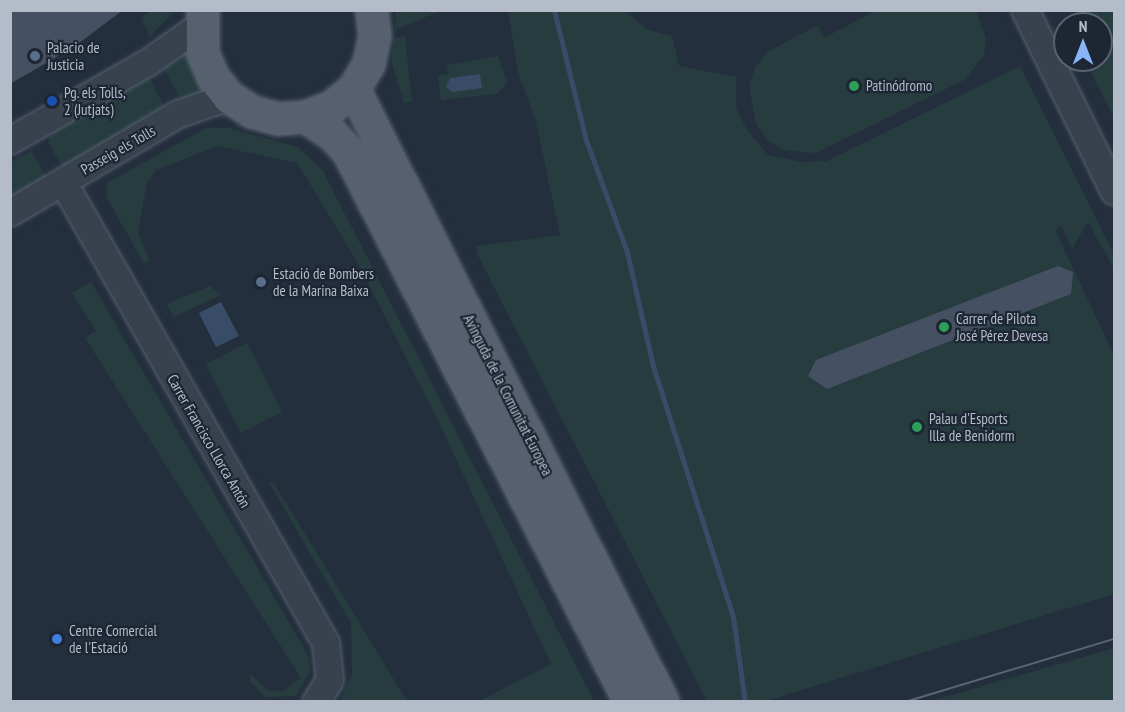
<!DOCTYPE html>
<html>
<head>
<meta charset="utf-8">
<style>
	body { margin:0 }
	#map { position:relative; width:1125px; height:712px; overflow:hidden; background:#242f3e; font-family:"PT Sans Narrow",sans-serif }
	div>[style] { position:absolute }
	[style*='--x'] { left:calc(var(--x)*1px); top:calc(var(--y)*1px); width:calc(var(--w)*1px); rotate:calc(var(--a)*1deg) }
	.green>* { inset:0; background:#263c3f }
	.water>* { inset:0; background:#394c67 }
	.stream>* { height:5px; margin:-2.5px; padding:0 2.5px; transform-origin:2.5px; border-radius:2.5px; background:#394c67 }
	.building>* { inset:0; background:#455162 }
	.roads { filter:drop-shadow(0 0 2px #565f6c) drop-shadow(0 0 2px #565f6c) }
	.minor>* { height:26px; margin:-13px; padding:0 13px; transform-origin:13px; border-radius:13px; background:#38414e }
	.major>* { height:32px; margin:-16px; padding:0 16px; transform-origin:16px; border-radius:16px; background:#56606e }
	.tram>* { height:1.5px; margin:-0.75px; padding:0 0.75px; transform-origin:0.75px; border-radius:0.75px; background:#5a6575 }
	.dots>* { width:16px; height:16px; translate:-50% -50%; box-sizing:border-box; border:3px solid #1d2633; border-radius:50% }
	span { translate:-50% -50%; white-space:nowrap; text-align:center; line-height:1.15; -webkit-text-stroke:4.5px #1d2633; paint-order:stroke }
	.poi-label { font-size:15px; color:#b4bcc9 }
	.left { translate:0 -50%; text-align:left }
	.street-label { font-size:15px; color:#b4bcc9 }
	.frame { position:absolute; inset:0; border:12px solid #b4bcc9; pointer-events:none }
	.north { position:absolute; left:1053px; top:12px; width:60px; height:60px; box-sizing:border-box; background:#1d2633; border:2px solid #59626f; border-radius:50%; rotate:0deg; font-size:16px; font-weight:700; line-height:24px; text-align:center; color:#b4bcc9 }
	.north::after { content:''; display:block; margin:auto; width:21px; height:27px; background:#8ab4f8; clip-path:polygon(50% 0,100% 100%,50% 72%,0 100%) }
</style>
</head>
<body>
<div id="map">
	<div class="green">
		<div style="clip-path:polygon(877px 10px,976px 11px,986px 38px,984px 56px,964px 80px,816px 153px,782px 150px,767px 139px,756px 124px,749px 86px,755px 67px,769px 51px,818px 25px,824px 38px)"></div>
		<div style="clip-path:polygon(149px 11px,174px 11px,150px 37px,141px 18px)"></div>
		<div style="clip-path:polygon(396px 11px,396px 10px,440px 11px,395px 30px)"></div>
		<div style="clip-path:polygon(508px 11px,625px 11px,646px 29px,672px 36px,679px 66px,736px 77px,736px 108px,747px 130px,768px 155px,801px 162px,827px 161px,1020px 66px,1114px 254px,1114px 269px,1088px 222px,1072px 249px,1061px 226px,1055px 230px,1114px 355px,1114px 594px,766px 701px,707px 701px,479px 258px,476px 246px,560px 235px,536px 122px,518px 72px)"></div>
		<div style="clip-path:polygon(1082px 11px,1114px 11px,1114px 118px,1085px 60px,1101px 60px,1101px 24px,1065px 21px)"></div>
		<div style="clip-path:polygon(405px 36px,412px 102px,404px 103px,391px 61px,394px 38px)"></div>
		<div style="clip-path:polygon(193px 43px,217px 92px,182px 102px,162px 65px)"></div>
		<div style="clip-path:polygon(498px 56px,507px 83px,497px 94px,441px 100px,438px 76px,448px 74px,447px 65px)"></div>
		<div style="clip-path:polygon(147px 74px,167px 111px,64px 170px,48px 142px,55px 129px)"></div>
		<div style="clip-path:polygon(206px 128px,229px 128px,298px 147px,323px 171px,594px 701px,480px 701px,551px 664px,443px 431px,358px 263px,297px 163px,217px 146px,156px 170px,147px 183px,138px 233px,149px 259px,144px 264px,106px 196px,107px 183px)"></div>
		<div style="clip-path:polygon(31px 151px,48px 179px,11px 200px,11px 162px)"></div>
		<div style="clip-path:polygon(91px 282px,308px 655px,310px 672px,296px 696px,264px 697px,250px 681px,250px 673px,267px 690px,283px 691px,301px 678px,85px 338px,96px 331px,72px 293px)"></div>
		<div style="clip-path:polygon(210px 286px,221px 295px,174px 317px,166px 304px)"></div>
		<div style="clip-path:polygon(247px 343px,282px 412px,241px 433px,206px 364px)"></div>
		<div style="clip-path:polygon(268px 481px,274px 483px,407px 701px,340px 701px,352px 674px,351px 623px)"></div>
		<div style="clip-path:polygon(1114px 648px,1114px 701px,931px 701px,1052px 666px)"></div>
	</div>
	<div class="water">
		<div style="clip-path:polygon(480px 74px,482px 88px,452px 92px,446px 87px,450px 78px)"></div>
		<div style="clip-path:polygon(221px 302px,239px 336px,216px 347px,199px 313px)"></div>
	</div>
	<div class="stream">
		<div style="--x:554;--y:10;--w:134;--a:76.2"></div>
		<div style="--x:586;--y:140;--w:119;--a:69.9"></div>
		<div style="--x:627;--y:252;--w:117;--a:77.2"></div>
		<div style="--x:653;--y:366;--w:263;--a:72.3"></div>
		<div style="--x:733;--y:617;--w:86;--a:82"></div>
	</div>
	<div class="building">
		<div style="clip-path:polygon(10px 10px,123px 10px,75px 46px,10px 84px)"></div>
		<div style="clip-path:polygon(1058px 266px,1073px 272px,1071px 294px,827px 389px,808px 376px,816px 360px)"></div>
	</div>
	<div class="roads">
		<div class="minor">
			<div style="--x:1025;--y:10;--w:202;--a:63.8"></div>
			<div style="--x:10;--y:141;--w:160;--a:-29.6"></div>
			<div style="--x:149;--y:62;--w:62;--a:-35.2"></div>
			<div style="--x:63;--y:182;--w:531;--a:60.3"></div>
			<div style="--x:326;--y:643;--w:37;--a:84"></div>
			<div style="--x:330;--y:680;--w:26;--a:122"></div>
			<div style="--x:10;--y:213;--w:196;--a:-30.4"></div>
			<div style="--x:179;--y:114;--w:53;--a:-18.8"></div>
		</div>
		<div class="major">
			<div style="--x:203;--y:10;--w:43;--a:90"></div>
			<div style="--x:203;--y:53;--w:26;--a:67"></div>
			<div style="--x:213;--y:77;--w:26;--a:51"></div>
			<div style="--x:229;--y:97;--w:27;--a:33"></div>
			<div style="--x:252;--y:112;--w:28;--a:15"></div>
			<div style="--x:279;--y:119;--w:27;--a:-4"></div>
			<div style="--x:306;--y:117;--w:28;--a:-21"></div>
			<div style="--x:332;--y:107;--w:28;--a:-39"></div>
			<div style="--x:354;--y:89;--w:29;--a:-59"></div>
			<div style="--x:369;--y:64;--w:29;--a:-78"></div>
			<div style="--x:375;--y:36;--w:26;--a:-97"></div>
			<div style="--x:354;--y:89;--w:686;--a:63.25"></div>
			<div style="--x:306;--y:117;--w:32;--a:34"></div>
			<div style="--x:333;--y:135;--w:24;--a:48"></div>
			<div style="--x:349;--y:153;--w:617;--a:62.89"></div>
		</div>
	</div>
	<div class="tram">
		<div style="--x:905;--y:702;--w:218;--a:-16.8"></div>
	</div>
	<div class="dots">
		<div style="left:35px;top:56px;background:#5c6f8a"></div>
		<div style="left:854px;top:86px;background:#2e9e5b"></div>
		<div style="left:52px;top:101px;background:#1a4fb4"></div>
		<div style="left:261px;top:282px;background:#5c6f8a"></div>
		<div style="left:944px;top:327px;background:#2e9e5b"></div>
		<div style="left:917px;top:427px;background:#2e9e5b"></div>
		<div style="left:57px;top:639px;background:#3f7fe0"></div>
	</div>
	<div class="poi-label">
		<span class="left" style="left:47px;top:56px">Palacio de<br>Justicia</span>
		<span class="left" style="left:866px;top:86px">Patinódromo</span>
		<span class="left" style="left:64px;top:101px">Pg. els Tolls,<br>2 (Jutjats)</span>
		<span class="left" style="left:273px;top:282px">Estació de Bombers<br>de la Marina Baixa</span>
		<span class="left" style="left:956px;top:327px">Carrer de Pilota<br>José Pérez Devesa</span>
		<span class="left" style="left:929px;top:427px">Palau d'Esports<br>Illa de Benidorm</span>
		<span class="left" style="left:69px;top:639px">Centre Comercial<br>de l'Estació</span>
	</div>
	<div class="street-label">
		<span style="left:118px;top:150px;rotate:-30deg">Passeig els Tolls</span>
		<span style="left:508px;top:395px;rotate:63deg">Avinguda de la Comunitat Europea</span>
		<span style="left:209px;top:441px;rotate:60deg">Carrer Francisco Llorca Antón</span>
	</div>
	<div class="frame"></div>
	<div class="north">N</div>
</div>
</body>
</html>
